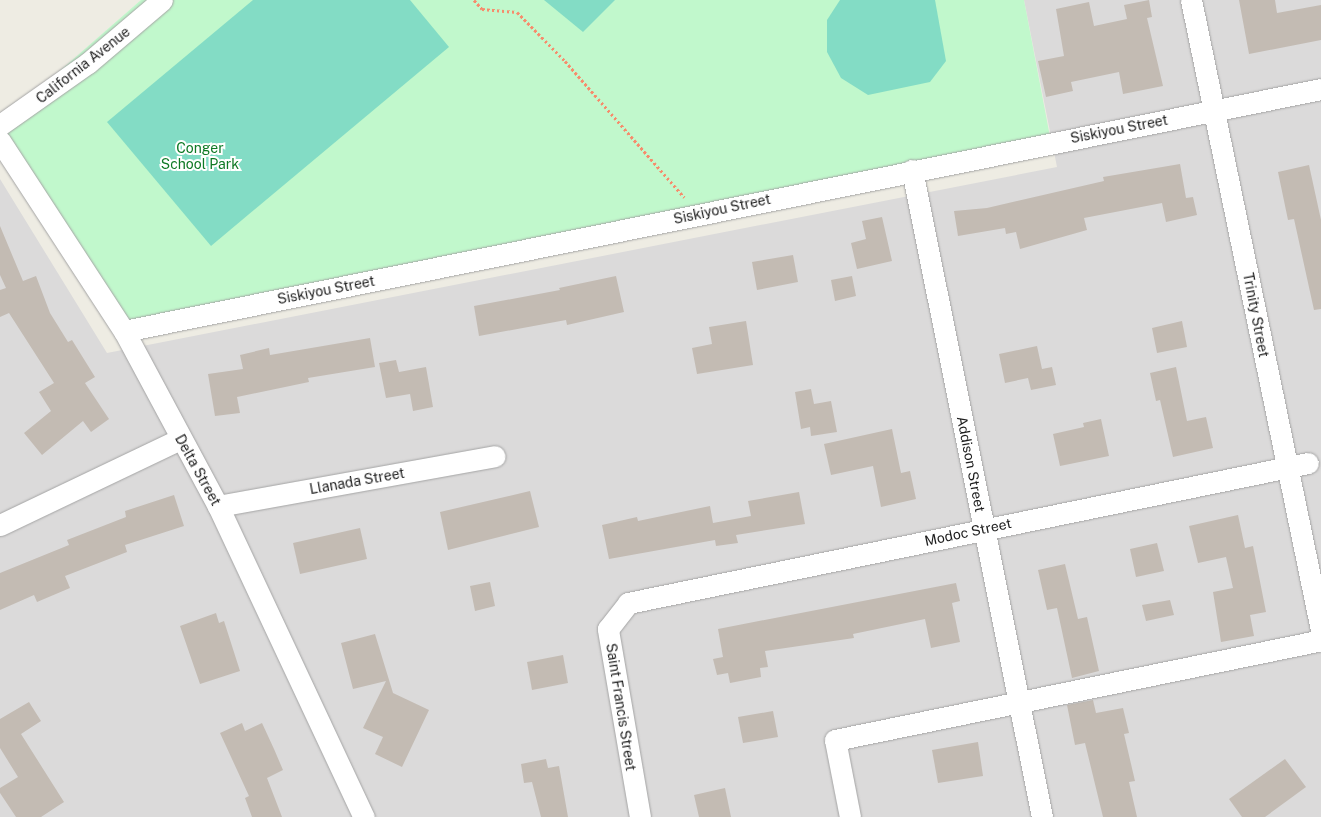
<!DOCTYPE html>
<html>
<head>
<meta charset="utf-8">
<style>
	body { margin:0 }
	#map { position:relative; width:1321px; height:817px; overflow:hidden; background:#eeece3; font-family:"Public Sans",sans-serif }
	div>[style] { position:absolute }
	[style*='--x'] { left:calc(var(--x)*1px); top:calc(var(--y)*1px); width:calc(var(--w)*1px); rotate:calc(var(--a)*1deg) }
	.residential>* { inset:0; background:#dbdada }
	.park>* { inset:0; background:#c1f8cc }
	.pitch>* { inset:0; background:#83dcc5 }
	.building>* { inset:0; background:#c3bbb3 }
	.path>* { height:3px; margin-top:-1.5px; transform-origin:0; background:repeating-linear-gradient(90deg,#f68c6c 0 2.5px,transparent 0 5px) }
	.roads { filter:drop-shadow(0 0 1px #a4a4a4) drop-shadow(0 0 1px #a4a4a4) }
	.minor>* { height:21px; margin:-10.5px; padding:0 10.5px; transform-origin:10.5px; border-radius:10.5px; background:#fff }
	span { translate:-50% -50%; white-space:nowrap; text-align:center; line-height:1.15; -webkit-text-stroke:4px #fff; paint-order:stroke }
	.street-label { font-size:14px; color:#1d1d1d }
	.park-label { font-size:14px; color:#0e7925 }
</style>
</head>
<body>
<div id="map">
	<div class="residential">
		<div style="clip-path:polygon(1024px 0,1321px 0,1321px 817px,0 817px,0 179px,107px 353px,1057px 167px)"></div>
	</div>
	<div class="park">
		<div style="clip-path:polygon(141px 0,1024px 0,1051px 142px,124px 331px,0 123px)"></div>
	</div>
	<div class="pitch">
		<div style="clip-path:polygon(253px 0,410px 0,449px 47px,211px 246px,107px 122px)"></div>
		<div style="clip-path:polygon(544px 0,615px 0,583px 32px)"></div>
		<div style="clip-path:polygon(840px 0,935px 0,946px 61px,930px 82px,868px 95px,841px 78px,827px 52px,827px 20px)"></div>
	</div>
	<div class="building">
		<div style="clip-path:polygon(1149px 0,1152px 17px,1147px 18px,1163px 86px,1123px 94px,1119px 72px,1071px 82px,1073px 91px,1046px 97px,1038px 61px,1064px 56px,1056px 9px,1089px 2px,1094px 26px,1127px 19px,1124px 5px)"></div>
		<div style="clip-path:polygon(1239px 0,1275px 0,1277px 13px,1321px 5px,1321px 40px,1249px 54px)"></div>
		<div style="clip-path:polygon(1180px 164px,1186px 198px,1193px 197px,1197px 215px,1166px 222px,1162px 203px,1084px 218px,1087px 230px,1020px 249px,1016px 232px,1006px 234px,1005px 228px,958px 236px,954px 211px,987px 208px,1104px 181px,1103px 177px)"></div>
		<div style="clip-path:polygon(1309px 165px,1321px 220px,1321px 309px,1314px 310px,1294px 219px,1288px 220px,1278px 172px)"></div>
		<div style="clip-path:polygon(882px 217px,892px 261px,857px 269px,851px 243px,866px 239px,862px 221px)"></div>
		<div style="clip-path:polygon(0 226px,23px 281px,36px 276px,50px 313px,68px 342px,72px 340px,95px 377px,85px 383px,109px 419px,91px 432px,83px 421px,42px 455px,24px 433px,51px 411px,39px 392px,54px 383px,9px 313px,0 317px,0 290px,6px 288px,0 275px)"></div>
		<div style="clip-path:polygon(793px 255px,798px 282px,757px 290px,752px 262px)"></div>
		<div style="clip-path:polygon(616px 276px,624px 312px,567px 325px,566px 320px,479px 336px,474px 306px,560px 290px,559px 288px)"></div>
		<div style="clip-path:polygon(852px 276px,856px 296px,835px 301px,831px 280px)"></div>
		<div style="clip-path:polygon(746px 321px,753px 365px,697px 374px,692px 348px,712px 344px,709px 327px)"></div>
		<div style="clip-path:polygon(1182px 321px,1187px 347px,1157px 353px,1152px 328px)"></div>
		<div style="clip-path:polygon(370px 338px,375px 367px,308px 378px,309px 382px,237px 397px,240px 413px,215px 416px,208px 374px,243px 369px,240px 355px,269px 348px,270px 355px)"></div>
		<div style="clip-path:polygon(1037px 346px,1042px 369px,1052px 367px,1056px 385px,1031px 390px,1028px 378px,1005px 383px,999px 354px)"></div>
		<div style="clip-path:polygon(396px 360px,399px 372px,426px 367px,433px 407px,413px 411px,410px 394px,386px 398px,379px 363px)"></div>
		<div style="clip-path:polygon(1176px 367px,1187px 421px,1206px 417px,1213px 448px,1173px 457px,1160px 400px,1156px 401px,1150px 373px)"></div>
		<div style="clip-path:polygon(811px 389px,814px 404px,831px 401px,837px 432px,811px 436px,810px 427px,801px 429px,795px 392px)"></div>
		<div style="clip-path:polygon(1101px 419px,1109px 456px,1060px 466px,1053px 434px,1084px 427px,1083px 423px)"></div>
		<div style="clip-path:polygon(892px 429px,901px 473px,910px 471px,916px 499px,881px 507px,873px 466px,831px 475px,824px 444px)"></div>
		<div style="clip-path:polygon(530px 491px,539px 527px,448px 550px,440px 512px)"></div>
		<div style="clip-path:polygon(799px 492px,805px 524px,736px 535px,738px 543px,716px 546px,715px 540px,609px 559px,602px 525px,637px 517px,638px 521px,710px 506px,713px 523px,751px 516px,748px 501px)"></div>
		<div style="clip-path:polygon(174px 495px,184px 526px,125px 545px,127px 552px,65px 576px,70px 588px,37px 602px,34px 595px,0 610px,0 573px,69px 545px,67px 540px,126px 517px,125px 511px)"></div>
		<div style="clip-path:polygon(1238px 515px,1245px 548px,1253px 546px,1266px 612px,1250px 615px,1254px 636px,1221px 642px,1213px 592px,1233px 588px,1226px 557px,1198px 563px,1189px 526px)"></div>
		<div style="clip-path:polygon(360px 528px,367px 559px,300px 574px,293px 543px)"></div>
		<div style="clip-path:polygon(1157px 543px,1164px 571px,1136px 577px,1130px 549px)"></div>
		<div style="clip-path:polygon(1065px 564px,1078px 619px,1087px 617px,1099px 671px,1072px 678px,1057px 608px,1047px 610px,1038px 570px)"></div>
		<div style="clip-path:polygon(490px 582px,495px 606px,475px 611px,470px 586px)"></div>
		<div style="clip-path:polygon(956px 583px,960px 601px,952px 603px,960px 642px,931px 648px,925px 619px,853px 634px,854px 638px,765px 651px,768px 667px,760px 668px,761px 677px,730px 683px,728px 673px,717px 675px,713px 659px,723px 657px,718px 629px)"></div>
		<div style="clip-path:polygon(1170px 600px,1174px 615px,1146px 621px,1142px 605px)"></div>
		<div style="clip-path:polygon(216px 613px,219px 623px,224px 621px,240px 671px,200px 684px,180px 626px)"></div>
		<div style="clip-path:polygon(375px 634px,393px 693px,429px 710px,402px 767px,375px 754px,383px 737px,363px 728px,386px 681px,353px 689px,341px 643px)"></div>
		<div style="clip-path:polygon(563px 655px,568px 683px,532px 690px,527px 662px)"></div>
		<div style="clip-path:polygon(1093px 700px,1096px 713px,1123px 708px,1129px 733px,1124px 734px,1135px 781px,1129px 782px,1137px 817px,1103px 817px,1085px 743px,1075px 745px,1067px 705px)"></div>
		<div style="clip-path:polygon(29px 702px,41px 721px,21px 734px,64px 802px,41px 817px,16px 817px,0 793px,0 788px,18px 777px,0 748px,0 719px)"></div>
		<div style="clip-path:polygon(773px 711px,778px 737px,743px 743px,738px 717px)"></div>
		<div style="clip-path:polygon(242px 723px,245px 731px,262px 723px,274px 749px,283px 770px,267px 778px,282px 817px,252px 817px,245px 798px,249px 796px,220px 733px)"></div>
		<div style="clip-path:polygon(978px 742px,983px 776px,938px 783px,932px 750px)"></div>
		<div style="clip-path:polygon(546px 759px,548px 768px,559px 766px,568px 817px,541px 817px,532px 782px,524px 783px,521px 764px)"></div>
		<div style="clip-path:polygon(1285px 759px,1306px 787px,1265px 817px,1242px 817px,1229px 799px)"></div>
		<div style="clip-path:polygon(725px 788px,731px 817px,699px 817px,694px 795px)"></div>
	</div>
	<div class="path">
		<div style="--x:474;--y:0;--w:12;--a:48"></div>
		<div style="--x:482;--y:9;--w:35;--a:5"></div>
		<div style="--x:517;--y:12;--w:69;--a:45.6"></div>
		<div style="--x:565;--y:61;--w:181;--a:48.8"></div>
	</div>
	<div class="roads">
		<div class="minor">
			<div style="--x:1191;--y:0;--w:643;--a:78.34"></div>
			<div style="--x:0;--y:125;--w:108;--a:-35.2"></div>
			<div style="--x:88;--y:63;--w:97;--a:-40.4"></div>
			<div style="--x:0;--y:141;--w:227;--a:56.9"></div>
			<div style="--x:124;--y:331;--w:199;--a:61.8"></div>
			<div style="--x:218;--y:506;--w:344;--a:64.9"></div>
			<div style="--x:912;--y:170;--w:660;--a:78.64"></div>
			<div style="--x:124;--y:331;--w:1221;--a:-11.43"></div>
			<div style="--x:218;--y:506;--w:281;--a:-10.2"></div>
			<div style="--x:0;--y:525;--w:199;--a:-25.5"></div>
			<div style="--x:640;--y:817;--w:191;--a:-99.7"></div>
			<div style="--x:608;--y:629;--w:33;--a:-52"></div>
			<div style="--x:628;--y:603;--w:694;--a:-11.63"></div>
			<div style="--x:850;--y:817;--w:78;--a:-101"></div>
			<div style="--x:835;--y:740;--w:496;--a:-11.6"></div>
		</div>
	</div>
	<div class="street-label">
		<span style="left:83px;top:65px;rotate:-38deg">California Avenue</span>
		<span style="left:1119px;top:129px;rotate:-11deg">Siskiyou Street</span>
		<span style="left:722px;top:209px;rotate:-12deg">Siskiyou Street</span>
		<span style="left:326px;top:290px;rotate:-11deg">Siskiyou Street</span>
		<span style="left:1256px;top:315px;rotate:79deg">Trinity Street</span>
		<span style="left:971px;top:464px;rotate:79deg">Addison Street</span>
		<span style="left:198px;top:470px;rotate:61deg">Delta Street</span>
		<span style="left:357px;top:481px;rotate:-10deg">Llanada Street</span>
		<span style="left:968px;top:532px;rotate:-12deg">Modoc Street</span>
		<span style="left:621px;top:707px;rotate:81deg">Saint Francis Street</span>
	</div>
	<div class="park-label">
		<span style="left:200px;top:156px">Conger<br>School Park</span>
	</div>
</div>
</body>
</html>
